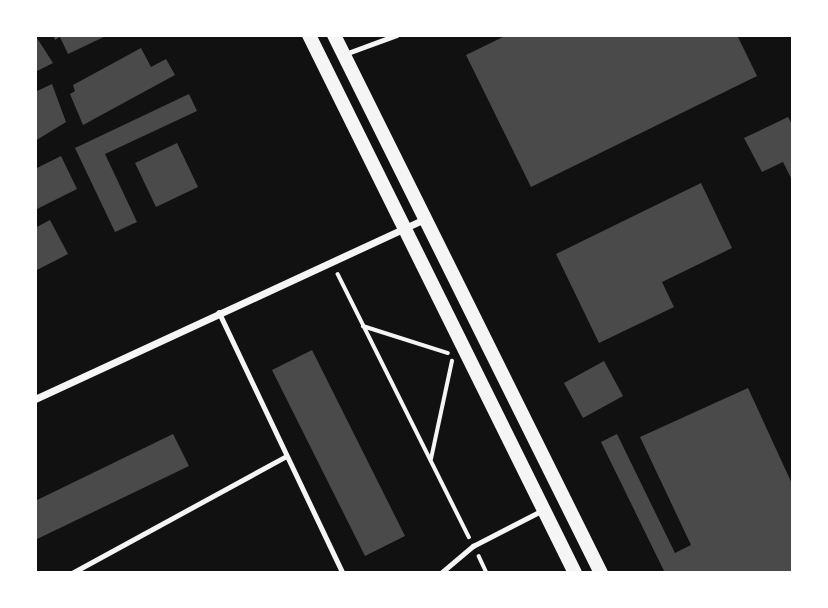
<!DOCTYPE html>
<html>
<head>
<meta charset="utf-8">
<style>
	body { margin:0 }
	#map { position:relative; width:828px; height:608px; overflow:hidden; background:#111; font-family:Barlow,sans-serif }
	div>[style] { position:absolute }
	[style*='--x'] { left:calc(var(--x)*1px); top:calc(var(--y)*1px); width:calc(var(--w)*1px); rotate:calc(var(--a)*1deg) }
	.building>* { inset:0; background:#4a4a4a }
	.path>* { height:3.5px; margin:-1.75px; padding:0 1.75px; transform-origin:1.75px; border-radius:1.75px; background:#f5f5f5 }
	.service>* { height:4.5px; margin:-2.25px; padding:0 2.25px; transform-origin:2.25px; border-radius:2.25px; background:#f5f5f5 }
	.minor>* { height:7px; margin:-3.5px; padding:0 3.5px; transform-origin:3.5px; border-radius:3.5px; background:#f5f5f5 }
	.primary>* { height:14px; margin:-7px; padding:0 7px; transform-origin:7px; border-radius:7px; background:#f5f5f5 }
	span { translate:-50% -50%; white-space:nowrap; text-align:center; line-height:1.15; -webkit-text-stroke:7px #fff; paint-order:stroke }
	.frame { position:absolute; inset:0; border:37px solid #fff; pointer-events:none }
</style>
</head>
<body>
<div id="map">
	<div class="building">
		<div style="clip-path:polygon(35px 35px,53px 63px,35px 72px)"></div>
		<div style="clip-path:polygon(53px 35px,108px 35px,68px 54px,60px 37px,55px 40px)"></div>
		<div style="clip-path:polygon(507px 35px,737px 35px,757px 76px,531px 187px,466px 55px)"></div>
		<div style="clip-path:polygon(141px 48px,151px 67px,166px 59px,175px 75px,83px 125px,70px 94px,75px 91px,73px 85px)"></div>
		<div style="clip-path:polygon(52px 84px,66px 122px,35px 141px,35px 92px)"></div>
		<div style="clip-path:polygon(189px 94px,197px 111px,105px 154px,137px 222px,115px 232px,75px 148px)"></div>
		<div style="clip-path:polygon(788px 117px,793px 126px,793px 182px,783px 162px,762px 172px,744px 138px)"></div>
		<div style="clip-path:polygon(177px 143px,198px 187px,156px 207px,135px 163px)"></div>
		<div style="clip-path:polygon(61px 156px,77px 189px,35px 210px,35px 169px)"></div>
		<div style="clip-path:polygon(701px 183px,732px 248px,662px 282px,674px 307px,599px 343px,556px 254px)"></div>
		<div style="clip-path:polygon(50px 220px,68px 254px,35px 271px,35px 228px)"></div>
		<div style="clip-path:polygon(312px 350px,405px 536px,365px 556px,272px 370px)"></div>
		<div style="clip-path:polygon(604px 361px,623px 396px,583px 418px,564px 383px)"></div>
		<div style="clip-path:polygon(748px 388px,793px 486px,793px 573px,665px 573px,601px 442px,617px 434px,675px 553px,691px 545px,640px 437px)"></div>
		<div style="clip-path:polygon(173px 434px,189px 466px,35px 540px,35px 501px)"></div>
	</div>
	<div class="path">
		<div style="--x:338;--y:274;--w:294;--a:63.5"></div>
		<div style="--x:363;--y:326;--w:89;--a:17.6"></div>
		<div style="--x:431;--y:459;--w:100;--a:-77.9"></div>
		<div style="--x:479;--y:556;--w:19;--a:65"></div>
	</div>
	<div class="service">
		<div style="--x:345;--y:54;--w:55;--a:-20.1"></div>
		<div style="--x:219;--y:312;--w:289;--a:64.6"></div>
		<div style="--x:72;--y:573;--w:243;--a:-28.6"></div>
		<div style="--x:441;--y:573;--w:42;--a:-40.2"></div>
		<div style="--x:473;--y:546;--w:76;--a:-27.2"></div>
	</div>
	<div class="minor">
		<div style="--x:35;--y:399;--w:430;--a:-24.8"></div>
	</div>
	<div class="primary">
		<div style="--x:309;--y:35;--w:600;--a:63.69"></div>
		<div style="--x:334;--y:35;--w:601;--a:63.61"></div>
	</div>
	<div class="frame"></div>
</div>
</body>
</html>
